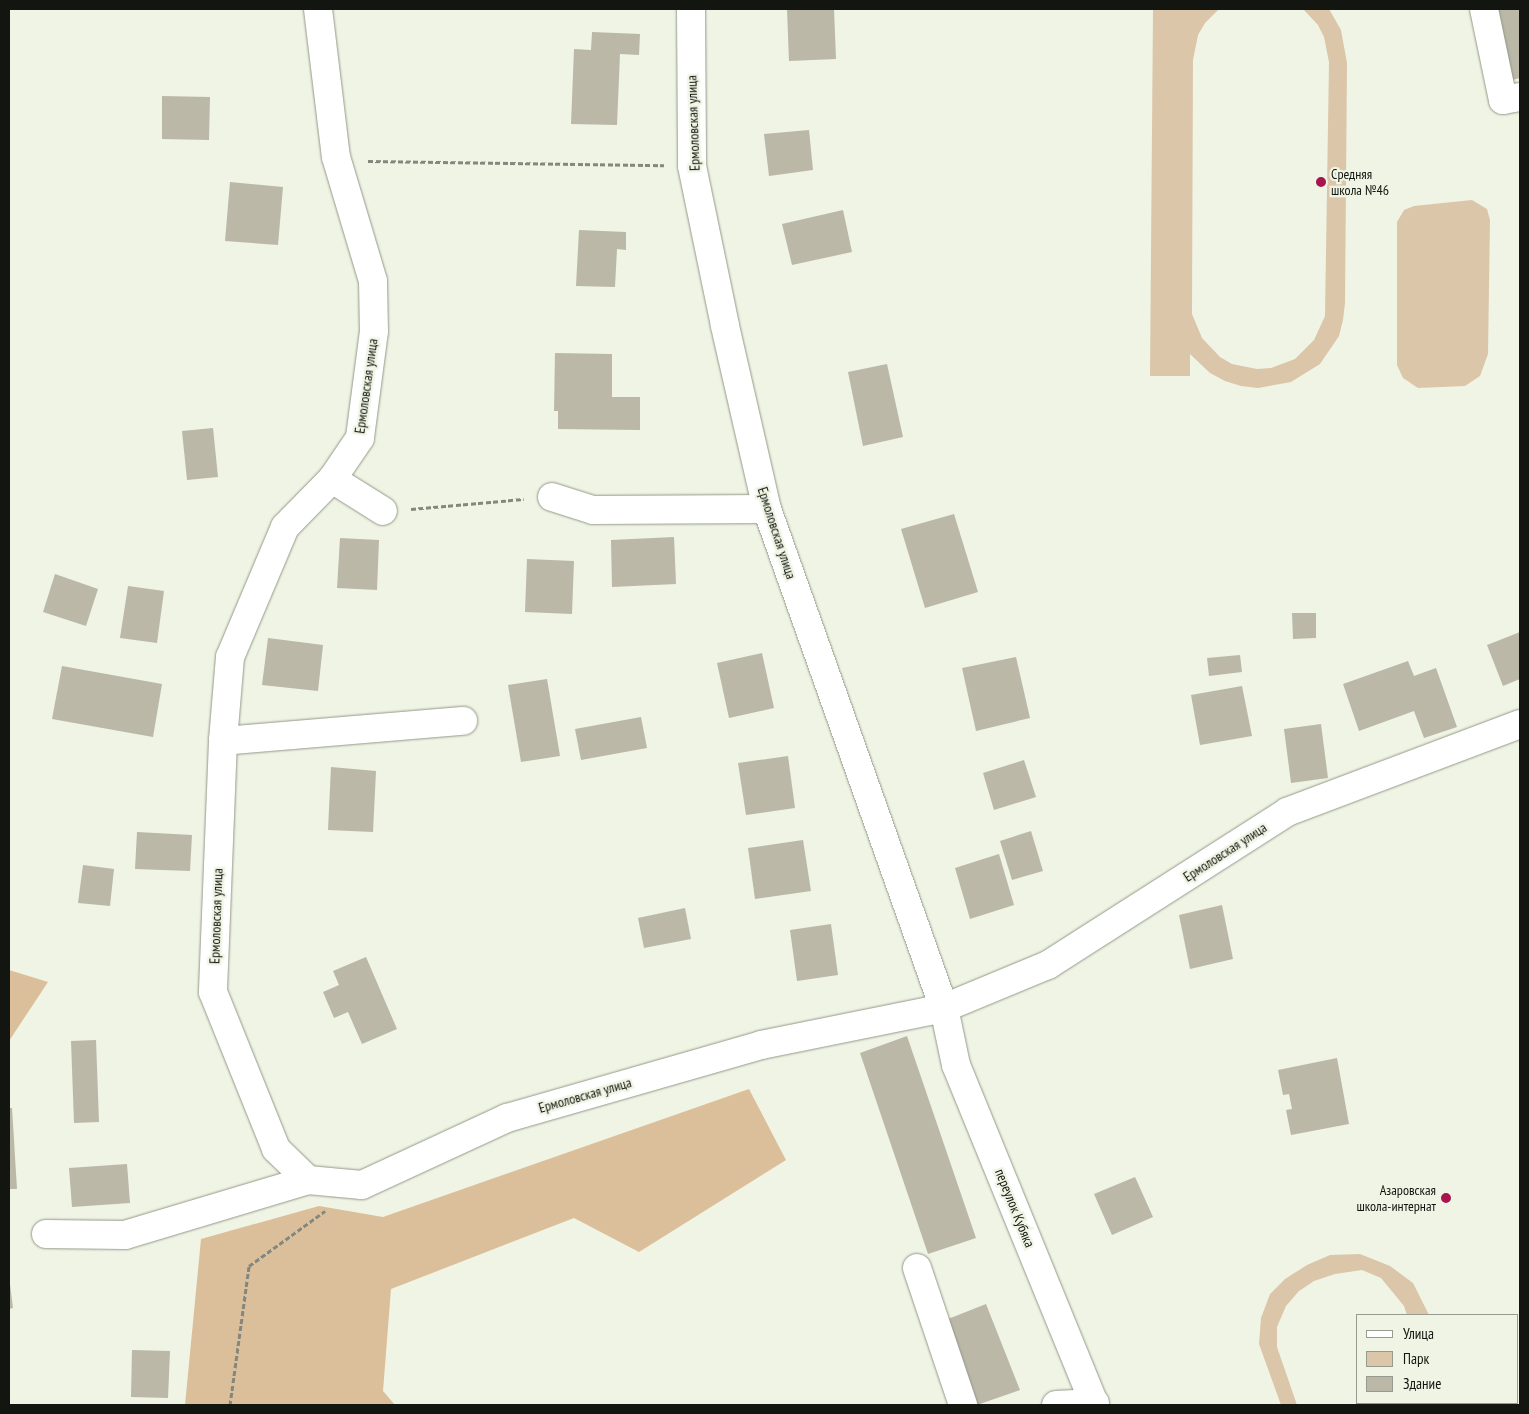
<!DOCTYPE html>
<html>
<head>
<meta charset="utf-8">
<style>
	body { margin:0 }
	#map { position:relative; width:1529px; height:1414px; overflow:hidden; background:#eff4e4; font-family:"PT Sans Narrow",sans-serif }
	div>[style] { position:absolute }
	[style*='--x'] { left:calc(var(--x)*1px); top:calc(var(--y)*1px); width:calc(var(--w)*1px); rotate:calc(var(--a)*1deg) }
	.green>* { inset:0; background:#dbc6aa }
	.forest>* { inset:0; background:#dbbf9a }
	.building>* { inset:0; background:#bbb8a8 }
	.path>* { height:3px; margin-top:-1.5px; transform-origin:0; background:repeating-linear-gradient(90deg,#84877d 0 5px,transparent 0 7.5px) }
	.roads { filter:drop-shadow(0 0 1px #949889) drop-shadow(0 0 1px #949889) }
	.minor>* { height:28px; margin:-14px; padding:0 14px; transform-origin:14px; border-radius:14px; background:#fff }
	.dots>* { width:14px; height:14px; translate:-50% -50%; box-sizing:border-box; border:2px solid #eff4e4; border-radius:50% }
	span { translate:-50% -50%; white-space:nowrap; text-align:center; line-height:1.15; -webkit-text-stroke:4.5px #eff4e4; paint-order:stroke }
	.street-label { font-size:14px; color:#131510 }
	.poi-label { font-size:14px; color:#131510 }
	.left { translate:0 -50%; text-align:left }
	.right { translate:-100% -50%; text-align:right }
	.frame { position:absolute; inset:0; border:10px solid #131510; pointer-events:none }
	.legend { position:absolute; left:1356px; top:1314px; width:162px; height:90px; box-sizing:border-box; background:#eff4e4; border:1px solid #979b8f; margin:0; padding:6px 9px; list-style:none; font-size:15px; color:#131510 }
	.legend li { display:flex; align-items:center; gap:10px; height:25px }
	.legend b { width:25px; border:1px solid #979b8f }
</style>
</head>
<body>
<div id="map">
	<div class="green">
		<div style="clip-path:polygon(1153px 9px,1219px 9px,1205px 23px,1198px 35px,1193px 60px,1192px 314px,1202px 338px,1220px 357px,1232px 364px,1257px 369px,1271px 368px,1295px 359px,1314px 340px,1325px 316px,1329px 62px,1324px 37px,1318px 25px,1303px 9px,1329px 9px,1341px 30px,1347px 63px,1345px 303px,1343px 320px,1339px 336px,1320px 364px,1291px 382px,1258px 388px,1241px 386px,1225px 381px,1210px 373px,1190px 354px,1190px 376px,1150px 376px)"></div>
		<div style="clip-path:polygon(1472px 200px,1487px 209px,1490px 220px,1488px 354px,1480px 376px,1465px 386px,1418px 388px,1403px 378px,1397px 365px,1397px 222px,1404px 210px,1414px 206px)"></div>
		<div style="clip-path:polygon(1360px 1254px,1390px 1266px,1413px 1283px,1429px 1315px,1407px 1315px,1404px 1306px,1381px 1278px,1362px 1270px,1335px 1274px,1314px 1281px,1299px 1291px,1286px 1306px,1277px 1327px,1277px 1347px,1297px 1405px,1281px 1405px,1259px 1344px,1261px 1318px,1270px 1294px,1285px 1279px,1307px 1265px,1330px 1255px)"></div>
	</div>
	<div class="forest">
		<div style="clip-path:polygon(9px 970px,48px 982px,9px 1041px)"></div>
		<div style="clip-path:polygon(749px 1089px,786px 1160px,639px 1252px,574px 1218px,391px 1289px,383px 1391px,395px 1405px,185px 1405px,201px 1239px,319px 1206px,383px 1217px)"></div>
	</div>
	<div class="building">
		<div style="clip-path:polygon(787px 9px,834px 9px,836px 59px,789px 61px)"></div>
		<div style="clip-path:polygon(1498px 9px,1520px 9px,1520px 78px,1512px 80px)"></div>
		<div style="clip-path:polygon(592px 32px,640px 34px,639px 55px,620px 54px,617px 125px,571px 124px,574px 49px,591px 50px)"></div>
		<div style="clip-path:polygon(162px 96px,210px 97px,209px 140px,162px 139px)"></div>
		<div style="clip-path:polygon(809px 130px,813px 170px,769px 176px,764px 134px)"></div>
		<div style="clip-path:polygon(230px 182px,283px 187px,278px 245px,225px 241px)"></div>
		<div style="clip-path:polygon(843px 210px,852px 252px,792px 265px,782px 224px)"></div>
		<div style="clip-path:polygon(579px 230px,626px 232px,626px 250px,617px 249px,615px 287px,576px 286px)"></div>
		<div style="clip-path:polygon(555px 353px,612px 354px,612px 397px,640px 397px,640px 430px,558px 429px,558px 411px,554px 411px)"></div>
		<div style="clip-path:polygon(887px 364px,903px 437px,863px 446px,848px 372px)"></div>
		<div style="clip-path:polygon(213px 428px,218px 477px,187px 480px,182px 431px)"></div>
		<div style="clip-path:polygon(954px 514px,978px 592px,925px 608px,901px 529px)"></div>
		<div style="clip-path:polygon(674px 537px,676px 584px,612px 587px,611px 540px)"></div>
		<div style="clip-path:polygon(340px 538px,379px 540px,377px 590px,337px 588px)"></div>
		<div style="clip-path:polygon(527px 559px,574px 561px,572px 614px,525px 612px)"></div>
		<div style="clip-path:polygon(55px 574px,98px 589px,86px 626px,43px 612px)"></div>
		<div style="clip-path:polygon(128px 586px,164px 591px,157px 643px,120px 638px)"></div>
		<div style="clip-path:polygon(1292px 613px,1316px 613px,1316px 638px,1293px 639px)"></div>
		<div style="clip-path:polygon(1520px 632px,1520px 679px,1503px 686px,1487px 645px)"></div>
		<div style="clip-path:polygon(268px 638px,323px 645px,318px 691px,262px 685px)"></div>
		<div style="clip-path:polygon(762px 653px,774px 708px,729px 718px,717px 663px)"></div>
		<div style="clip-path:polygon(1240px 655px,1242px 672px,1209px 676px,1207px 658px)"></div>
		<div style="clip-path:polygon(1016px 657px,1030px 718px,976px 731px,962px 668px)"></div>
		<div style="clip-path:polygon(1408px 661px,1414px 676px,1436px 668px,1457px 727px,1424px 738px,1414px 711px,1359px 731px,1343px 684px)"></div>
		<div style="clip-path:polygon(62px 666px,162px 684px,153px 737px,52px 719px)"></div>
		<div style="clip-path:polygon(547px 679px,560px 756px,521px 762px,508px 685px)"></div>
		<div style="clip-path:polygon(1242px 686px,1252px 736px,1200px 745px,1191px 695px)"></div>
		<div style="clip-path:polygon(641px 717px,647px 748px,581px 760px,575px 729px)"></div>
		<div style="clip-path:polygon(1321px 724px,1328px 778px,1291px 783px,1284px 729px)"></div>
		<div style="clip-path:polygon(788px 756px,795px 808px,746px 815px,738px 763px)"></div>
		<div style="clip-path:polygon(1024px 760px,1036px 797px,994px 810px,983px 773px)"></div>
		<div style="clip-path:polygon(331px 767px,376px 771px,373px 832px,328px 830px)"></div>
		<div style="clip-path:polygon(1031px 831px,1043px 871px,1012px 880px,1000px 841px)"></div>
		<div style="clip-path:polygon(137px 832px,192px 835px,190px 871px,135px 869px)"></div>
		<div style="clip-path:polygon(803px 840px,811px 891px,755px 899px,748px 848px)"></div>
		<div style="clip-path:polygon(999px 854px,1014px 905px,970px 919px,955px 868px)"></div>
		<div style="clip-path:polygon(83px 865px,114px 869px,110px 906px,78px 903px)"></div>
		<div style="clip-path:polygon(1222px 905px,1233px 959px,1190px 969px,1179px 915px)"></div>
		<div style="clip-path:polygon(685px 908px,691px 939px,644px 948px,638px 918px)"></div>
		<div style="clip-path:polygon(831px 924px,838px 975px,797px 981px,790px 930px)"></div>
		<div style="clip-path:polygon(366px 957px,397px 1029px,362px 1044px,348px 1012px,334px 1018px,323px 992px,339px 985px,333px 971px)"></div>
		<div style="clip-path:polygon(907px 1036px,976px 1238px,928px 1254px,860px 1053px)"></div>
		<div style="clip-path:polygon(96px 1040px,99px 1122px,74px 1123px,71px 1041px)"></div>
		<div style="clip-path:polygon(1337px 1058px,1349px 1124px,1291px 1135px,1286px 1110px,1292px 1109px,1289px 1094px,1283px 1095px,1278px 1070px)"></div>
		<div style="clip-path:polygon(9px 1108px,12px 1108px,17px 1189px,9px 1189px)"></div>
		<div style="clip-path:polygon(127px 1164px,130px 1203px,72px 1207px,69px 1168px)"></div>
		<div style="clip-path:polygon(1135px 1177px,1153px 1217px,1112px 1235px,1094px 1194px)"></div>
		<div style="clip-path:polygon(9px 1276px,13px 1308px,9px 1309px)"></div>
		<div style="clip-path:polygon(986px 1304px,1020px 1390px,977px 1405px,943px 1321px)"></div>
		<div style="clip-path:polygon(132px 1350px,170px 1351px,168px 1398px,131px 1397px)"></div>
	</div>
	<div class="path">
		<div style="--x:368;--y:161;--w:296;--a:0.8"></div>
		<div style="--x:411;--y:509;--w:113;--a:-5.1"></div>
		<div style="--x:230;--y:1405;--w:140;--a:-82.2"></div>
		<div style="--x:249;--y:1266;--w:94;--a:-35.9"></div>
	</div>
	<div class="roads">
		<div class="minor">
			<div style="--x:318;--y:9;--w:149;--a:83.1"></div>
			<div style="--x:336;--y:157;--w:129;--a:73.4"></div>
			<div style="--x:373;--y:281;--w:50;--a:88.9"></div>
			<div style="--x:374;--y:331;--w:108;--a:97.5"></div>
			<div style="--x:360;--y:438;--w:50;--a:124.3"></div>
			<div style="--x:332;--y:479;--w:67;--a:134.4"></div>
			<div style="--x:285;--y:527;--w:141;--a:112.9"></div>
			<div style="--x:230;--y:657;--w:84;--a:94.8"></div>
			<div style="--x:223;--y:741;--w:251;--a:92.3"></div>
			<div style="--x:213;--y:992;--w:169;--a:68.1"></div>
			<div style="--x:276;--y:1149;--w:45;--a:44.1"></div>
			<div style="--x:308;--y:1180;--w:54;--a:5.3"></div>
			<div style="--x:362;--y:1185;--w:160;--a:-24.8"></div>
			<div style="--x:507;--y:1118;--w:264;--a:-16"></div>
			<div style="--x:761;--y:1045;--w:187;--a:-11.4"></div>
			<div style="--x:944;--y:1008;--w:58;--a:78.1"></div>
			<div style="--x:956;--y:1065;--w:367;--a:67.8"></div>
			<div style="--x:691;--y:9;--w:157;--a:89.6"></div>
			<div style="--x:692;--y:166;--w:163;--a:78.3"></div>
			<div style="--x:725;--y:326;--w:188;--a:77.1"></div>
			<div style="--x:767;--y:509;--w:529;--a:70.47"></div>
			<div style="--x:944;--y:1008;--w:113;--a:-22.5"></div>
			<div style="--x:1048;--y:965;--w:284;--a:-32.6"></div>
			<div style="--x:1287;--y:812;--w:249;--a:-20.7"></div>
			<div style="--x:1484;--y:9;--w:93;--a:78.2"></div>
			<div style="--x:1503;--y:100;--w:17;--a:-10"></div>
			<div style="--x:332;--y:479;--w:60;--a:32.1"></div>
			<div style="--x:552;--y:497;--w:43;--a:17.6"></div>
			<div style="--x:593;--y:510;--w:174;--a:-0.3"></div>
			<div style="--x:223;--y:741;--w:241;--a:-4.8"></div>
			<div style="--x:46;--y:1234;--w:79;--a:0.7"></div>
			<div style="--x:125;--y:1235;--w:191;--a:-16.7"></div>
			<div style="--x:917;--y:1268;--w:145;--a:71.4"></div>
			<div style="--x:1056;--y:1405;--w:39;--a:-3"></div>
		</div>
	</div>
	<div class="dots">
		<div style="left:1321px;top:182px;background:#a7144e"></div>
		<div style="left:1446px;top:1198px;background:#a7144e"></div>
	</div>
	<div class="street-label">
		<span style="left:693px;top:123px;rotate:-92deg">Ермоловская улица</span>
		<span style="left:366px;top:386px;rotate:-82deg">Ермоловская улица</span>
		<span style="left:777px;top:533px;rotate:72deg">Ермоловская улица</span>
		<span style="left:1225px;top:852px;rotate:-33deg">Ермоловская улица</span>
		<span style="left:216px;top:916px;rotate:-88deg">Ермоловская улица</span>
		<span style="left:585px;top:1095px;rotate:-16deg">Ермоловская улица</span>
		<span style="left:1015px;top:1208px;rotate:68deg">переулок Кубяка</span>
	</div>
	<div class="poi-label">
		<span class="left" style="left:1331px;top:182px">Средняя<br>школа №46</span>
		<span class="right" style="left:1436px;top:1198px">Азаровская<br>школа-интернат</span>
	</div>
	<div class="frame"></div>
	<ul class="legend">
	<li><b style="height:6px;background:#fff"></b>Улица</li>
	<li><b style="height:14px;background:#dbc6aa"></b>Парк</li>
	<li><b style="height:14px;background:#bbb8a8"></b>Здание</li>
	</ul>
</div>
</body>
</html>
